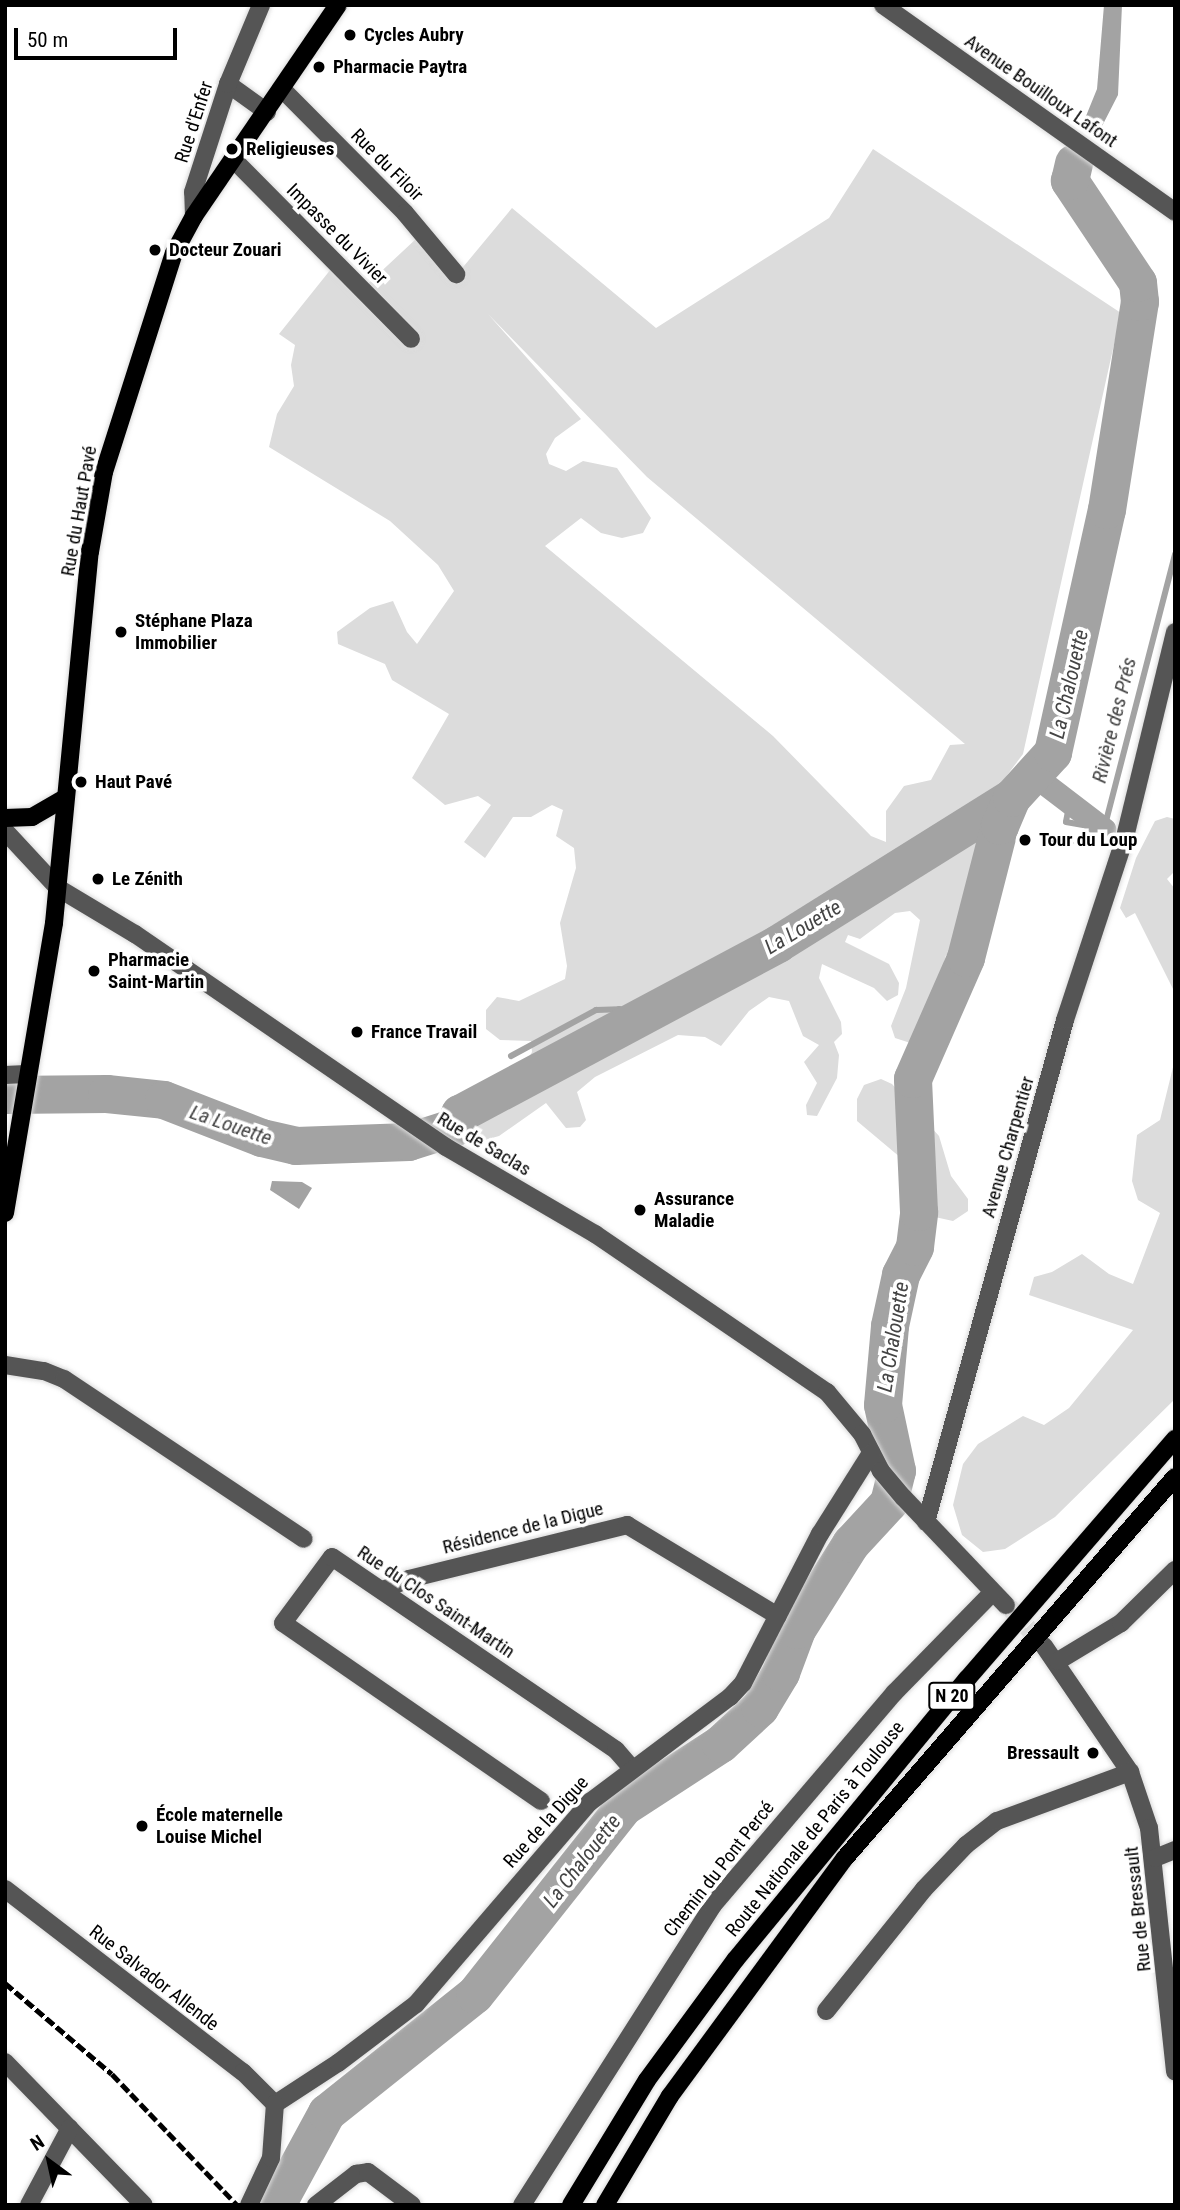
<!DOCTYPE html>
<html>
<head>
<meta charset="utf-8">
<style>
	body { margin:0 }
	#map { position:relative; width:1180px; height:2210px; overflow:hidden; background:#fff; font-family:"Roboto Condensed",sans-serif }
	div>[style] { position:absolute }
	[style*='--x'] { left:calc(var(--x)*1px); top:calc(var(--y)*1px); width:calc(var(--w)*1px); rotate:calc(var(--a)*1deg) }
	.green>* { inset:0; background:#dcdcdc }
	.water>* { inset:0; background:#a3a3a3 }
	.stream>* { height:6px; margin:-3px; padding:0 3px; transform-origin:3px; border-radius:3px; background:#a3a3a3 }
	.canal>* { height:23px; margin:-11.5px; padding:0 11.5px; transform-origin:11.5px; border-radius:11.5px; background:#a3a3a3 }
	.river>* { height:38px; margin:-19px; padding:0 19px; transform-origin:19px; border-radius:19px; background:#a3a3a3 }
	.minor-tunnel>* { height:18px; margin-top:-9px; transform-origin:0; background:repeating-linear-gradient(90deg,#d9d9d9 0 18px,transparent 0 27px) }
	.roads { filter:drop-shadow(0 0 2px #dbdbdb) drop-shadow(0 0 2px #dbdbdb) }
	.minor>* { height:18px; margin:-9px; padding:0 9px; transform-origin:9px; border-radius:9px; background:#555 }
	.major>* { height:18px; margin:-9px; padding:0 9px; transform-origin:9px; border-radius:9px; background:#000 }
	.rail>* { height:5px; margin-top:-2.5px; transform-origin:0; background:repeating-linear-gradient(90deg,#000 0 10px,transparent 0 13.5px) }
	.dots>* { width:19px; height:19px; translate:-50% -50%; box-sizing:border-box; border:4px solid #fff; border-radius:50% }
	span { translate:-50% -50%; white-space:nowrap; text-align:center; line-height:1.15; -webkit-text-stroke:7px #fff; paint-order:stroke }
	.shield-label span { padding:2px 5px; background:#fff; border:2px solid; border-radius:5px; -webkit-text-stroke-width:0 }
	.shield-label { font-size:18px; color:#000; font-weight:700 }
	.poi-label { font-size:19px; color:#000; font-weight:700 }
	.left { translate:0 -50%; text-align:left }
	.right { translate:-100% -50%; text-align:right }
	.street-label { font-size:19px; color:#000 }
	.water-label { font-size:21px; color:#444; font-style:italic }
	.frame { position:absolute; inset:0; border:7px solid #000; pointer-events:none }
	.north { position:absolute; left:14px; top:2126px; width:70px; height:70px; -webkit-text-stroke:5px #fff; paint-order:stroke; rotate:327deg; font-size:19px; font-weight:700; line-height:28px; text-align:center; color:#000 }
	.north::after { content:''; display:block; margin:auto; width:24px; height:32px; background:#000; clip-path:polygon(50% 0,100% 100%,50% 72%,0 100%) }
	.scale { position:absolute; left:14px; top:28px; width:163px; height:32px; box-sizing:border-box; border:4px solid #000; border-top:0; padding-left:9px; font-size:21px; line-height:24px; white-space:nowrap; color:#000; -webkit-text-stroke:5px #fff; paint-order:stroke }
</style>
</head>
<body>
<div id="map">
	<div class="green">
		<div style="clip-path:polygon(evenodd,873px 149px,1121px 313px,1023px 754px,1005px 778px,977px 854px,988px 902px,986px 956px,975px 968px,946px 955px,934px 999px,943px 1040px,932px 1050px,895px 1038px,891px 1026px,906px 988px,920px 920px,910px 911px,895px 913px,860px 939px,848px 935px,845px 942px,889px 964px,899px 983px,898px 995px,887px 1001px,874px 988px,822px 964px,819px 978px,841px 1022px,842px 1034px,834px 1042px,839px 1055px,837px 1078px,817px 1116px,807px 1115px,806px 1105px,817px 1083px,804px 1062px,819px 1045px,803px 1036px,789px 1001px,769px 997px,749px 1011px,721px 1046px,705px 1037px,678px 1035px,595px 1077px,577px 1092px,586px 1120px,580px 1127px,566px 1128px,546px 1103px,499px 1136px,474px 1143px,460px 1140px,453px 1127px,512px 1085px,532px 1052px,531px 1041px,500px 1040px,486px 1029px,486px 1010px,497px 997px,519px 1001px,565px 979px,567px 966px,560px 923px,576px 868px,574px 848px,556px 836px,563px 810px,552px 805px,531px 817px,513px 817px,485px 858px,464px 842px,491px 805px,478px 796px,445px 805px,412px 778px,449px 714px,392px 680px,385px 664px,338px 644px,337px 632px,370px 608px,393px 601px,407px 632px,417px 644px,454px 591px,438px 565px,390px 521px,269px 447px,277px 414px,294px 386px,291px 365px,295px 345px,279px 334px,331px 269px,358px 293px,417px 238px,454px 278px,512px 208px,656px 328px,829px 218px,873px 149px,488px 314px,647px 477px,965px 744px,950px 745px,931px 780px,904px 786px,886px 811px,886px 842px,871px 836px,773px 736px,545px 546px,581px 518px,601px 533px,622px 538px,643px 533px,651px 518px,617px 468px,583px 461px,566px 471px,549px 464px,546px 454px,555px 438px,581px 419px,488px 314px)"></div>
		<div style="clip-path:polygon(1167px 817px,1175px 819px,1175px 871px,1167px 879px,1175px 889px,1175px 993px,1135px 913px,1126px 918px,1120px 908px,1136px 858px,1155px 821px)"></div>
		<div style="clip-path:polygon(1175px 1059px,1175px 1399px,1055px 1517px,1005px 1549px,983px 1552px,962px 1535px,953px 1505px,963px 1464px,978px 1444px,1023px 1416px,1044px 1425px,1069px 1408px,1133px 1330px,1029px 1295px,1034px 1277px,1052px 1272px,1082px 1254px,1109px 1274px,1133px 1284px,1160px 1213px,1138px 1200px,1132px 1181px,1137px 1135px,1160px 1120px)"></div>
		<div style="clip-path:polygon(881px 1079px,892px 1084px,939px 1136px,951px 1176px,968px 1199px,968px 1211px,953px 1221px,935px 1217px,926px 1192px,907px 1163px,857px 1121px,857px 1099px,864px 1085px)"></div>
	</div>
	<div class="water">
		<div style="clip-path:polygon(1104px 5px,1122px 5px,1118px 95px,1099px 132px,1084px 121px,1097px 89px)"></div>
		<div style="clip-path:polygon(272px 1181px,302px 1182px,312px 1188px,299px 1209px,270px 1190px)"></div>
	</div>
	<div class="stream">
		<div style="--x:1036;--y:777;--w:42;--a:35.2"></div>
		<div style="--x:1070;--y:801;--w:21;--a:101"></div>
		<div style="--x:1066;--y:822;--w:39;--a:10"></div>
		<div style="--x:1043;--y:841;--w:56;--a:-1"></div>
		<div style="--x:1099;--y:840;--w:12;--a:-66"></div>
		<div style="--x:1104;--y:829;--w:284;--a:-75.5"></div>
		<div style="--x:511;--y:1056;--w:97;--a:-28.4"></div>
		<div style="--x:596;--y:1010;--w:23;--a:-2"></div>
		<div style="--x:619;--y:1009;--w:28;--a:15"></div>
	</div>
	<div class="canal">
		<div style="--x:1036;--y:777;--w:86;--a:37.4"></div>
	</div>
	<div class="river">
		<div style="--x:5;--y:1095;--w:102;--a:-0.6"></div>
		<div style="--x:107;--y:1094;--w:57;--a:6"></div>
		<div style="--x:164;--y:1100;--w:105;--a:21.2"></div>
		<div style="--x:262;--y:1138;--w:35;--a:13"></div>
		<div style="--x:296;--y:1146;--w:113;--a:-2"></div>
		<div style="--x:409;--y:1142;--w:49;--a:-17.7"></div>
		<div style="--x:456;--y:1127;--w:14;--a:-73"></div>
		<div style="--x:460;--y:1114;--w:361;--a:-28.1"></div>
		<div style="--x:778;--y:944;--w:276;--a:-32"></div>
		<div style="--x:277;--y:2205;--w:105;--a:-61.5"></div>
		<div style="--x:327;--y:2113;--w:189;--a:-38.6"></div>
		<div style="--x:475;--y:1995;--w:240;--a:-51.6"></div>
		<div style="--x:624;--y:1807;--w:116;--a:-33"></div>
		<div style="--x:721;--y:1744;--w:53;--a:-42.7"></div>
		<div style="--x:760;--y:1708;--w:41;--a:-59"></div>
		<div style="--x:781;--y:1673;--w:46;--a:-69.6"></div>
		<div style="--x:797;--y:1630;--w:102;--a:-57.9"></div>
		<div style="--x:851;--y:1544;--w:56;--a:-47.2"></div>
		<div style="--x:889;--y:1503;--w:33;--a:-76"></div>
		<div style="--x:897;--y:1471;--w:67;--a:-102"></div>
		<div style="--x:883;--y:1405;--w:79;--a:-84.9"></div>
		<div style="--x:890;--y:1326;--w:52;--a:-77.8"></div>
		<div style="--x:901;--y:1275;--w:31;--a:-63"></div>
		<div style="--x:915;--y:1247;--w:35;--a:-83"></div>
		<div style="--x:919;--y:1212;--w:133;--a:-92.6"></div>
		<div style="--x:913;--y:1079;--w:132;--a:-66.3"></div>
		<div style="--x:966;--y:958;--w:136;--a:-75.6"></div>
		<div style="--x:1000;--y:826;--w:30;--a:-67"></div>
		<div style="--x:1012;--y:798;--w:61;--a:-47.7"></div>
		<div style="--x:1053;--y:753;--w:249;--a:-77.5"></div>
		<div style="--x:1107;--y:510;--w:211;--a:-81"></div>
		<div style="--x:1140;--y:302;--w:19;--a:-96"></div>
		<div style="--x:1138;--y:283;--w:123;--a:-123.7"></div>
		<div style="--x:1070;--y:181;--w:18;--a:-77"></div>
	</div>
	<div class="minor-tunnel">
		<div style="--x:1009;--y:1607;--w:52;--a:48.1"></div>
	</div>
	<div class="roads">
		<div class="minor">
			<div style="--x:883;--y:5;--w:358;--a:35.3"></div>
			<div style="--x:228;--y:84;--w:48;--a:35.7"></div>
			<div style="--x:283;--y:90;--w:173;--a:45.2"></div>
			<div style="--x:405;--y:213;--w:80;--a:50.1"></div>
			<div style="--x:233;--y:159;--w:253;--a:45.3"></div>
			<div style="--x:194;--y:216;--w:24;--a:-92"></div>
			<div style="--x:193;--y:192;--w:114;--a:-72"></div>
			<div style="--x:228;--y:84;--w:86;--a:-67.3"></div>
			<div style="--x:5;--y:831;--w:78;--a:47.1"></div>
			<div style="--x:58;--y:888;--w:90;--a:30.9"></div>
			<div style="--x:135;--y:934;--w:377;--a:34.4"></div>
			<div style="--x:446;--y:1147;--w:173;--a:30.3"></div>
			<div style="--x:595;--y:1234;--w:281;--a:34.3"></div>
			<div style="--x:827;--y:1392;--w:55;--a:50.2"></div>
			<div style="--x:862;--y:1434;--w:42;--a:62.8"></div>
			<div style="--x:881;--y:1471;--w:35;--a:50"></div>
			<div style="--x:904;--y:1498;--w:148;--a:46.4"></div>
			<div style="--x:5;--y:1075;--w:21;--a:-3"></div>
			<div style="--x:5;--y:1365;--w:39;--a:9"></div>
			<div style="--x:44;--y:1371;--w:22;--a:22"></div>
			<div style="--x:64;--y:1379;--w:288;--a:33.7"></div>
			<div style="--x:926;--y:1522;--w:521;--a:-74.52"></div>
			<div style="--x:1065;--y:1020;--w:193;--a:-71.8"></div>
			<div style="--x:1125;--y:837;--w:211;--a:-76.3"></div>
			<div style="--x:383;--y:1590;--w:28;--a:-23"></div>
			<div style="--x:409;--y:1579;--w:225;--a:-13.9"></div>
			<div style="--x:627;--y:1525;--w:176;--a:31.1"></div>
			<div style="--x:1044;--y:1646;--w:153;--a:55.7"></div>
			<div style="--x:1130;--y:1772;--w:59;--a:71.3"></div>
			<div style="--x:1149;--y:1828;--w:245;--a:83.9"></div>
			<div style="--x:1058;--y:1661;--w:74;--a:-31.1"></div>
			<div style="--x:1121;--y:1623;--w:76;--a:-44.5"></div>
			<div style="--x:541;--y:1801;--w:313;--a:-145.4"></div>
			<div style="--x:283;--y:1623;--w:82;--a:-53.4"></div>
			<div style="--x:332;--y:1557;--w:343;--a:34.2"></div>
			<div style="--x:616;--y:1750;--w:23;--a:49"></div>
			<div style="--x:1155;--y:1858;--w:22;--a:-22"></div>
			<div style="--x:5;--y:1889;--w:300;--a:37.6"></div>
			<div style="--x:243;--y:2072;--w:45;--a:45"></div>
			<div style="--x:826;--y:2011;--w:156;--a:-51.2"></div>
			<div style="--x:924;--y:1889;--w:61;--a:-46.3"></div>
			<div style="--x:966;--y:1845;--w:39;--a:-38"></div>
			<div style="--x:997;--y:1821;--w:142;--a:-20.2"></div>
			<div style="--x:5;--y:2062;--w:199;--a:45.8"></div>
			<div style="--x:275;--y:2104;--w:75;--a:-33.1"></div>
			<div style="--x:338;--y:2063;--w:98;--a:-37.1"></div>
			<div style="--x:416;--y:2004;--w:267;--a:-49.3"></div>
			<div style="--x:590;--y:1802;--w:175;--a:-36.9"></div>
			<div style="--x:730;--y:1697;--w:19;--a:-47"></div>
			<div style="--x:743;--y:1683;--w:168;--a:-62.7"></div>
			<div style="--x:820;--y:1534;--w:96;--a:-57.8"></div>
			<div style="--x:29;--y:2205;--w:87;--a:-62"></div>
			<div style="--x:249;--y:2205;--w:52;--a:-64.9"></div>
			<div style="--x:271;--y:2158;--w:54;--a:-85.8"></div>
			<div style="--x:316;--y:2205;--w:51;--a:-37.8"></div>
			<div style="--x:356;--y:2174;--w:12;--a:-9"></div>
			<div style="--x:368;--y:2172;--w:55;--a:36.9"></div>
			<div style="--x:522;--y:2205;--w:356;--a:-57.5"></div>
			<div style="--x:713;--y:1905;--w:279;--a:-49.5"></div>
			<div style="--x:894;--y:1693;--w:141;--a:-45.6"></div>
		</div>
		<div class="major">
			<div style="--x:5;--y:818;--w:27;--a:-2"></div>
			<div style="--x:32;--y:817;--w:38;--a:-30"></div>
			<div style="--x:5;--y:1213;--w:294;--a:-80.4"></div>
			<div style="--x:54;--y:923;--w:373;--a:-84.5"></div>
			<div style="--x:90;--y:552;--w:81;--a:-80.1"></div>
			<div style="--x:104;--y:472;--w:230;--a:-72.3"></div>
			<div style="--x:174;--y:253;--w:42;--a:-61.6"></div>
			<div style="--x:194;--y:216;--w:255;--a:-55.7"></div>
			<div style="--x:571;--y:2205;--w:146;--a:-58.7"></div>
			<div style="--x:647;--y:2080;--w:150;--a:-53.7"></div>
			<div style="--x:736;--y:1959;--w:363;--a:-50.5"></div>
			<div style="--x:967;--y:1679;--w:318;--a:-49.1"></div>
			<div style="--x:605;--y:2205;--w:127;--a:-59.2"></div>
			<div style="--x:670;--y:2096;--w:295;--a:-53.7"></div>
			<div style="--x:845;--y:1858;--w:504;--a:-49.1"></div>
		</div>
	</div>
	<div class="rail">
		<div style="--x:5;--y:1983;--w:140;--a:40.4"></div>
		<div style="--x:112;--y:2074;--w:181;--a:46.3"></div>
	</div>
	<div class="dots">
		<div style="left:350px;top:35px;background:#000"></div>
		<div style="left:319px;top:67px;background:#000"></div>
		<div style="left:232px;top:149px;background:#000"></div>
		<div style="left:155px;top:250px;background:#000"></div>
		<div style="left:121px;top:632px;background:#000"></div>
		<div style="left:81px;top:782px;background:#000"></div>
		<div style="left:1025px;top:840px;background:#000"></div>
		<div style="left:98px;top:879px;background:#000"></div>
		<div style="left:94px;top:971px;background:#000"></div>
		<div style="left:357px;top:1032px;background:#000"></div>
		<div style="left:640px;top:1210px;background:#000"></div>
		<div style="left:1093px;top:1753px;background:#000"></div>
		<div style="left:142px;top:1826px;background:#000"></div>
	</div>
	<div class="shield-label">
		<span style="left:952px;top:1696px">N 20</span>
	</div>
	<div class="poi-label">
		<span class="left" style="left:364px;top:35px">Cycles Aubry</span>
		<span class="left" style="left:333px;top:67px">Pharmacie Paytra</span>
		<span class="left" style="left:246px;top:149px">Religieuses</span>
		<span class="left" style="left:169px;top:250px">Docteur Zouari</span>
		<span class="left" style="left:135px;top:632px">Stéphane Plaza<br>Immobilier</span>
		<span class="left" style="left:95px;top:782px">Haut Pavé</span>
		<span class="left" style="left:1039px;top:840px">Tour du Loup</span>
		<span class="left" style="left:112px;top:879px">Le Zénith</span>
		<span class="left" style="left:108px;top:971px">Pharmacie<br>Saint-Martin</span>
		<span class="left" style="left:371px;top:1032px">France Travail</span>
		<span class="left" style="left:654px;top:1210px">Assurance<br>Maladie</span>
		<span class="right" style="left:1079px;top:1753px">Bressault</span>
		<span class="left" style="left:156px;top:1826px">École maternelle<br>Louise Michel</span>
	</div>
	<div class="street-label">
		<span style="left:1041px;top:91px;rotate:35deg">Avenue Bouilloux Lafont</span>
		<span style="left:194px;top:122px;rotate:-72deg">Rue d'Enfer</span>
		<span style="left:387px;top:165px;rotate:45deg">Rue du Filoir</span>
		<span style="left:337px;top:234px;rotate:45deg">Impasse du Vivier</span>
		<span style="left:79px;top:511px;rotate:-80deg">Rue du Haut Pavé</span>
		<span style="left:484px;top:1144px;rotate:31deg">Rue de Saclas</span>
		<span style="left:1008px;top:1147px;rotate:-74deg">Avenue Charpentier</span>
		<span style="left:523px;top:1528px;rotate:-14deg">Résidence de la Digue</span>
		<span style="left:436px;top:1602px;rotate:34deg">Rue du Clos Saint-Martin</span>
		<span style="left:546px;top:1822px;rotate:-48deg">Rue de la Digue</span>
		<span style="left:815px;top:1829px;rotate:-51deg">Route Nationale de Paris à Toulouse</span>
		<span style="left:719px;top:1869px;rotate:-52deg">Chemin du Pont Percé</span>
		<span style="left:1138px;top:1909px;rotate:-96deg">Rue de Bressault</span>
		<span style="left:154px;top:1978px;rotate:38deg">Rue Salvador Allende</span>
	</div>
	<div class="water-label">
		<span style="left:1069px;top:684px;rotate:-77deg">La Chalouette</span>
		<span style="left:1114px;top:720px;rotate:-76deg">Rivière des Prés</span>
		<span style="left:803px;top:927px;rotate:-31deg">La Louette</span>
		<span style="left:231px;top:1125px;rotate:19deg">La Louette</span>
		<span style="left:893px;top:1337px;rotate:-81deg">La Chalouette</span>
		<span style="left:582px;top:1861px;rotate:-52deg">La Chalouette</span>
	</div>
	<div class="frame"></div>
	<div class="north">N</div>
	<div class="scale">50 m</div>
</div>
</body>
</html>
